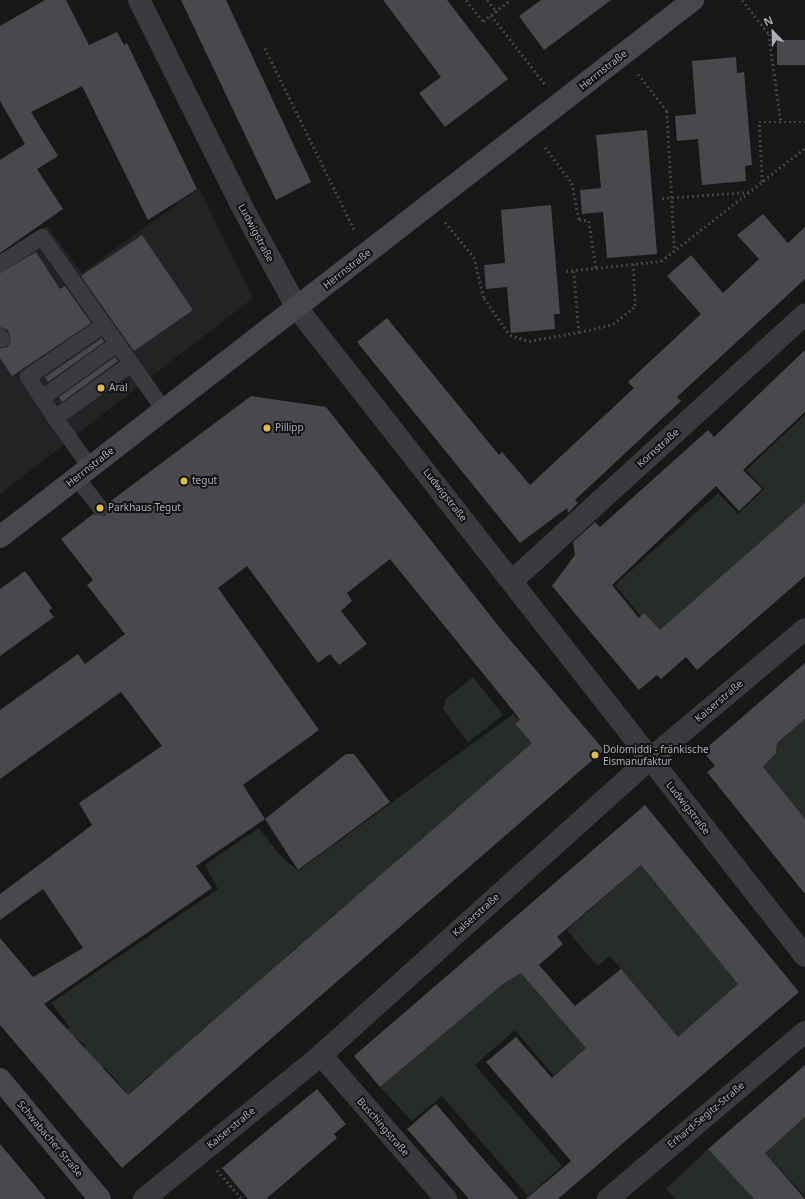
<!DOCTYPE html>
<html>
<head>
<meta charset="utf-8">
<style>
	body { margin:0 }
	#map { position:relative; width:805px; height:1199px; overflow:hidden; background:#171718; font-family:"Noto Sans",sans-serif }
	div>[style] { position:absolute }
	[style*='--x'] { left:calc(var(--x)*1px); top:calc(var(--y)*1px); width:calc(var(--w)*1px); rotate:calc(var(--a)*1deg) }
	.built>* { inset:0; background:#232325 }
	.green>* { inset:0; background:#262d28 }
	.building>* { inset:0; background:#49494d }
	.path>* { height:2.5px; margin-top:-1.25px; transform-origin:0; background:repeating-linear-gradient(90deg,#414146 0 2px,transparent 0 5px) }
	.lane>* { height:16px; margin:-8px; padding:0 8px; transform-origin:8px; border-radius:8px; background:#3a3a3f }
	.street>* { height:22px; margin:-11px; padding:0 11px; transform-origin:11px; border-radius:11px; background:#3a3a3f }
	.secondary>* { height:22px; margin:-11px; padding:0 11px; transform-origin:11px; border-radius:11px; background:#47474d }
	.dots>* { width:11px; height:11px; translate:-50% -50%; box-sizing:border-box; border:2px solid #121213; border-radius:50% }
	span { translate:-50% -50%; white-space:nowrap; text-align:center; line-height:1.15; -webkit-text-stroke:4px #121213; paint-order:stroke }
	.street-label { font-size:10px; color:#abadb7 }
	.poi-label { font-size:10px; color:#abadb7 }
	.left { translate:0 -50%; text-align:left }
	.north { position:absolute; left:753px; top:12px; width:40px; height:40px; -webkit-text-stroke:3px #121213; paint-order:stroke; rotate:337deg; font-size:11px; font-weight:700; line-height:16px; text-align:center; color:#abadb7 }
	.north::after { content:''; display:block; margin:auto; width:14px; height:18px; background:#abadb7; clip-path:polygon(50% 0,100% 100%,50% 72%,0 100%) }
</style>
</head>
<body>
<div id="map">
	<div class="built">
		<div style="clip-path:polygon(199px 188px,253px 298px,0 494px,0 256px,47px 226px,82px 273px)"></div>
	</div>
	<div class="green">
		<div style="clip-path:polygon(805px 415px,805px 509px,659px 638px,615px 585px,718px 493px,738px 514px,764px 489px,746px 470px)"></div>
		<div style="clip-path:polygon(473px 677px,503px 715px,468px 742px,443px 709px,446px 699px)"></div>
		<div style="clip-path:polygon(513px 714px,519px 720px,515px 724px,522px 732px,527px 729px,541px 744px,466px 810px,461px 805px,416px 844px,420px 849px,412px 856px,407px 851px,397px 860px,401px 865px,362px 891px,352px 908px,348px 903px,307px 939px,302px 952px,297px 947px,287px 955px,292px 961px,266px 983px,262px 978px,252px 987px,256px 991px,244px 1002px,240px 997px,231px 1005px,235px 1011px,210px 1032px,206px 1027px,196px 1034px,200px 1040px,190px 1050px,185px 1045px,176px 1053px,180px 1058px,157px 1078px,152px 1073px,130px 1092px,134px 1097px,121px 1095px,126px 1091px,104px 1067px,100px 1071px,81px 1050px,86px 1046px,66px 1030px,70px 1027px,51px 1003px,218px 889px,205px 865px,259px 828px,279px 854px,298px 871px)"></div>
		<div style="clip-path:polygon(805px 719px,805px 819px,760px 770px,776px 753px,777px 743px)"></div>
		<div style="clip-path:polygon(641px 865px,738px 984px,641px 1070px,655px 1010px,610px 956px,597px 966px,567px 930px)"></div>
		<div style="clip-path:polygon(530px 961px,525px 977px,586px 1048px,554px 1076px,515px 1030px,475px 1065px,562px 1166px,528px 1196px,442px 1096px,412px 1121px,380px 1087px)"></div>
		<div style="clip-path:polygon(805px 1117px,805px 1196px,765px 1153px)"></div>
		<div style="clip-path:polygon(708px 1149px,754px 1199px,675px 1199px,666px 1189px)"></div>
	</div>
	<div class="building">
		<div style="clip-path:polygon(45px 0,66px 0,89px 45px,117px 32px,124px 45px,127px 43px,197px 189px,148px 220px,82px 86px,31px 112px,58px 156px,37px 169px,63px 209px,0 253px,0 160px,25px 144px,0 101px,0 26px)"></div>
		<div style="clip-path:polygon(181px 0,226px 0,311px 182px,276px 200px)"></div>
		<div style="clip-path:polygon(383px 0,447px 0,508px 79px,445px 127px,419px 93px,441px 77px)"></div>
		<div style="clip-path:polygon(541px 0,611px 0,544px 50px,519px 16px)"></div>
		<div style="clip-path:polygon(777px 40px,805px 40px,805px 65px,777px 65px)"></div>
		<div style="clip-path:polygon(736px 57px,737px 73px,744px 72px,752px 165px,745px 166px,746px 181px,702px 185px,698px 139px,677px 141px,675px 116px,696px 114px,692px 61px)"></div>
		<div style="clip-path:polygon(647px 130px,657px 254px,607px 258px,603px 212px,582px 214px,580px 190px,601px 188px,596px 135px)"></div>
		<div style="clip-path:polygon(551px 205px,560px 314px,554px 314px,555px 329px,511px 333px,507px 287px,486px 289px,484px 265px,505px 263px,501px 210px)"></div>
		<div style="clip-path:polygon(763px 214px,788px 243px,805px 227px,805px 279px,677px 397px,681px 401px,575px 500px,578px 503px,568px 513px,567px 508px,520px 543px,357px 342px,387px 318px,499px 455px,502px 452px,530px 485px,634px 388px,628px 382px,701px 314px,667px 276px,691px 255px,723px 293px,759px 259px,737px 235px)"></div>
		<div style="clip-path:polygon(142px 235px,193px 310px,134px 351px,81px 276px)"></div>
		<div style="clip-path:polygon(36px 252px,60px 289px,65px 286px,91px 323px,12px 376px,0 358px,0 348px,8px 347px,11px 339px,8px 330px,0 327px,0 273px)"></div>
		<div style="clip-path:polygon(102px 338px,104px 342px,48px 382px,45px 377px)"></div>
		<div style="clip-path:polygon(805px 350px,805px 412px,743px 470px,762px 489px,739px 511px,716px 486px,612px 585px,639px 618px,644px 613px,660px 630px,805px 503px,805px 576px,697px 670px,686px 657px,661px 679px,657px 675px,639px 690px,552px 586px,575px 555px,573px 542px,595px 522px,600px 527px,708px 430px,714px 437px)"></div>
		<div style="clip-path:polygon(115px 357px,118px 361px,62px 402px,59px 397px)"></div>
		<div style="clip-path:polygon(evenodd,251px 396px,326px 407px,500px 628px,604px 750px,122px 1168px,0 1025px,0 938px,33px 977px,83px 948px,43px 889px,0 920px,0 894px,92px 825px,79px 803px,162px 746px,121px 692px,0 779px,0 710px,78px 654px,85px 664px,125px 634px,87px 585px,93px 580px,61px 539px,93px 514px,105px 516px,108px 503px,251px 396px,390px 559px,515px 713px,520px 720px,515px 724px,532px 743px,128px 1095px,44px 1004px,212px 888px,196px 866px,265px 819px,243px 785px,319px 730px,218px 588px,247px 566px,318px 663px,330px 654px,339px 665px,367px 644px,341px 611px,352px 601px,347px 593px,390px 559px)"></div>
		<div style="clip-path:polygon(25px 571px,52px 608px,49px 611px,54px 617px,0 656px,0 589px)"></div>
		<div style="clip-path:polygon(805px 663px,805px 719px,777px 743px,776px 753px,763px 767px,805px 819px,805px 894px,707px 772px,715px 766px,703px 751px)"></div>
		<div style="clip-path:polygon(346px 754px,354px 754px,390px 802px,298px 870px,265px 819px)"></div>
		<div style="clip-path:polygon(evenodd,645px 805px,799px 992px,558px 1199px,526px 1199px,571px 1161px,486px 1062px,516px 1037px,552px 1078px,586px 1048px,521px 973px,504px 983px,380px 1087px,354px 1056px,645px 805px,641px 865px,738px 984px,678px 1037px,621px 969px,575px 1006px,539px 965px,563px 944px,557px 937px,641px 865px)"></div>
		<div style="clip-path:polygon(805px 1065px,805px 1117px,765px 1153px,805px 1199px,754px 1199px,708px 1149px)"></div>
		<div style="clip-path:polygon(317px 1089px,346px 1124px,334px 1134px,337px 1138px,266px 1199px,248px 1199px,222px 1168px)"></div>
		<div style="clip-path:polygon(436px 1104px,485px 1161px,519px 1199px,469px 1199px,407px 1129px)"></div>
		<div style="clip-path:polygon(0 1144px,27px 1176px,46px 1199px,0 1199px)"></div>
	</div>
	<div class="path">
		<div style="--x:466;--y:0;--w:27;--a:51"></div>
		<div style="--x:483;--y:21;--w:10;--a:-37"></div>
		<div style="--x:491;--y:15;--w:88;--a:52"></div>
		<div style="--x:487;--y:0;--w:16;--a:50"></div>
		<div style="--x:742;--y:0;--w:43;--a:51.5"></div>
		<div style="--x:769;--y:34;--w:89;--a:82.2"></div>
		<div style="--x:491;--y:15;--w:24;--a:-38"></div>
		<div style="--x:265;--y:48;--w:204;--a:63.8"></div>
		<div style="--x:638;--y:74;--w:47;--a:51.9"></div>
		<div style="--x:667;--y:111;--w:141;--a:86.8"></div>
		<div style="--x:545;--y:147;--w:45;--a:53.1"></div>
		<div style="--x:572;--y:183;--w:37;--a:79"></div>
		<div style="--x:579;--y:219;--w:10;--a:11"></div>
		<div style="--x:589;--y:221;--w:48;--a:81.5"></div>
		<div style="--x:762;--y:182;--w:60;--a:-92.9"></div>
		<div style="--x:759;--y:122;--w:46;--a:0"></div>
		<div style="--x:662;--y:198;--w:87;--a:-3.9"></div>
		<div style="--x:445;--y:222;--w:45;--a:50.4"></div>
		<div style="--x:474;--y:257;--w:42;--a:76.3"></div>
		<div style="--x:484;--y:298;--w:45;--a:54.9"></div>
		<div style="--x:510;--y:335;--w:20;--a:18"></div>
		<div style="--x:529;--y:341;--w:51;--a:-10.2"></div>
		<div style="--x:566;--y:271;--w:96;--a:-6"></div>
		<div style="--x:661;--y:261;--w:183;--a:-38.1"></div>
		<div style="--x:574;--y:271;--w:61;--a:85.3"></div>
		<div style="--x:579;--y:332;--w:35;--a:-13"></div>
		<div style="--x:613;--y:324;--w:28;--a:-39"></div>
		<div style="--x:635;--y:306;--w:42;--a:-92.7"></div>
		<div style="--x:217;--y:1170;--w:38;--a:49"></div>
	</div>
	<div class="lane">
		<div style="--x:0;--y:264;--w:50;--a:-32.7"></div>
		<div style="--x:42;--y:237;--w:212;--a:54.8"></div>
		<div style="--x:0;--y:336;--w:4;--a:56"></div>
		<div style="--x:42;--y:398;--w:92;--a:-35.8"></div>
		<div style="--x:55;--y:418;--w:49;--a:-123.4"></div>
		<div style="--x:28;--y:377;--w:92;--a:-34.4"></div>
		<div style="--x:90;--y:467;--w:60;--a:-125.5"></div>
		<div style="--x:55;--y:418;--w:93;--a:-35.4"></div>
		<div style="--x:76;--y:477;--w:39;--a:52"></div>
	</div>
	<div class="street">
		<div style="--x:139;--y:0;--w:227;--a:63.5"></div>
		<div style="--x:240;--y:203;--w:119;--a:61.5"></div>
		<div style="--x:297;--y:308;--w:823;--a:51.91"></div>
		<div style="--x:512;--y:581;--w:396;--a:-42.3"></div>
		<div style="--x:321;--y:1055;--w:191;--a:49"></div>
		<div style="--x:144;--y:1199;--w:228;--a:-39.1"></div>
		<div style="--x:321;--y:1055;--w:443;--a:-42"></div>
		<div style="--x:650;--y:759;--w:202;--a:-40"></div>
		<div style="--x:608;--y:1199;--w:258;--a:-40.3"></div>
	</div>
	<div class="secondary">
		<div style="--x:0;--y:537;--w:877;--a:-37.77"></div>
		<div style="--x:0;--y:1079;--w:156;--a:50.2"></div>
	</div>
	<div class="dots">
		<div style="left:101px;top:388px;background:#dbbf4d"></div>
		<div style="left:267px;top:428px;background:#dbbf4d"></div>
		<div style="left:184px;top:481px;background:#dbbf4d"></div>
		<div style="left:100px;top:508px;background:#dbbf4d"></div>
		<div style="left:595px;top:755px;background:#dbbf4d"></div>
	</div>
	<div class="street-label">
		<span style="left:603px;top:70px;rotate:-38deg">Herrnstraße</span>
		<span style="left:256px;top:233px;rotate:62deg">Ludwigstraße</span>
		<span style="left:347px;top:269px;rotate:-38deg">Herrnstraße</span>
		<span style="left:658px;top:448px;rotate:-42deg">Kornstraße</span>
		<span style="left:90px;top:467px;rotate:-38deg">Herrnstraße</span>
		<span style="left:445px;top:495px;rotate:52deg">Ludwigstraße</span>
		<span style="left:719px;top:701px;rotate:-40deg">Kaiserstraße</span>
		<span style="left:688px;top:808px;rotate:52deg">Ludwigstraße</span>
		<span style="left:476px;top:915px;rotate:-42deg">Kaiserstraße</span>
		<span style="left:706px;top:1115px;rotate:-40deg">Erhard-Segitz-Straße</span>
		<span style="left:383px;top:1127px;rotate:49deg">Buschingstraße</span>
		<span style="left:231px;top:1128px;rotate:-39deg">Kaiserstraße</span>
		<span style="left:50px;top:1139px;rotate:50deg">Schwabacher Straße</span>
	</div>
	<div class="poi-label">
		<span class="left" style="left:109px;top:388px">Aral</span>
		<span class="left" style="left:275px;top:428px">Pillipp</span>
		<span class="left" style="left:192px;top:481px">tegut</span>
		<span class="left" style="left:108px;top:508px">Parkhaus Tegut</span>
		<span class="left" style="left:603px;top:755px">Dolomiddi - fränkische<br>Eismanufaktur</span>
	</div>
	<div class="north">N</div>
</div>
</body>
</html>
